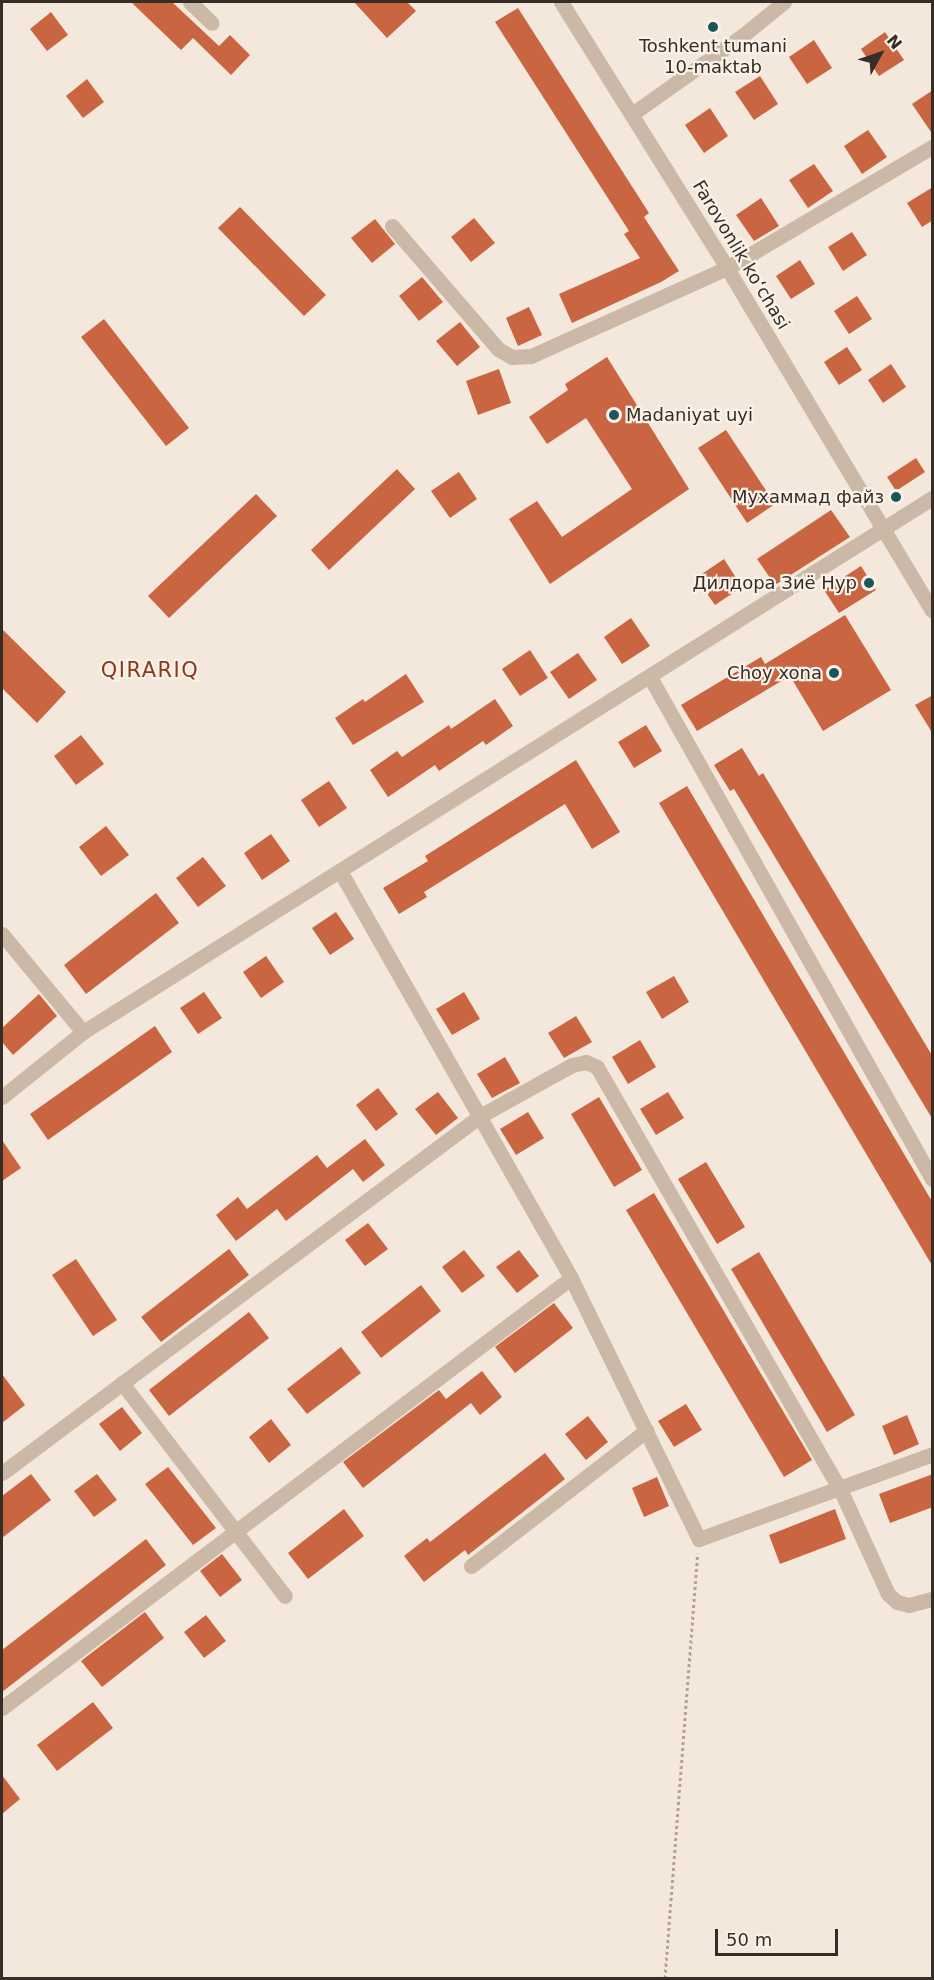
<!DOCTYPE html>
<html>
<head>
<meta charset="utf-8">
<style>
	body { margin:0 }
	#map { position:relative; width:934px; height:1980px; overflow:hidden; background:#f3e8db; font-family:"DejaVu Sans",sans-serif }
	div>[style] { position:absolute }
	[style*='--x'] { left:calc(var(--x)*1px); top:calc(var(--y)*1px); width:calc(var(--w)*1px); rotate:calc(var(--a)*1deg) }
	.building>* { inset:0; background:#ca6542 }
	.path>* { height:3px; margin-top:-1.5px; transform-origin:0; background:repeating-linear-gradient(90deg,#b7a291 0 3px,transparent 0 6px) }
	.minor>* { height:15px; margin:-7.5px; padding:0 7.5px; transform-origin:7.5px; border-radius:7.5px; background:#cbb8a6 }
	.dots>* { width:16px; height:16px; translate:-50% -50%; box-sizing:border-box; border:3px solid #faf2e8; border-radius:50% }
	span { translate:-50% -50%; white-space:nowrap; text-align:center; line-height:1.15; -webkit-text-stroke:4.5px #faf2e8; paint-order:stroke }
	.poi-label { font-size:18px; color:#372d27 }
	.left { translate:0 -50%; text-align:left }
	.right { translate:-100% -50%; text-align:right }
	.street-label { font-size:18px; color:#372d27 }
	.quarter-label { font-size:21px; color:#89391e; letter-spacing:1.5px }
	.frame { position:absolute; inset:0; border:3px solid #372d27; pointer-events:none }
	.north { position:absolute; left:850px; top:24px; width:60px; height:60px; -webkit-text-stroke:4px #faf2e8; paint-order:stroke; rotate:50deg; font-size:16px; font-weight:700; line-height:24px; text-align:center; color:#372d27 }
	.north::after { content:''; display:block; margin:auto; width:21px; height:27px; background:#372d27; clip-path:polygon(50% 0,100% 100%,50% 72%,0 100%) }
	.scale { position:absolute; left:715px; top:1929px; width:123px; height:27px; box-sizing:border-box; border:3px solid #372d27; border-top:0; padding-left:8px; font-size:18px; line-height:21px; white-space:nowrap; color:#372d27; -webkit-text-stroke:4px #faf2e8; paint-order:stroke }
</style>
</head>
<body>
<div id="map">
	<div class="building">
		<div style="clip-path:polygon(131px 2px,172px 2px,219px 46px,230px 35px,250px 55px,231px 75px,193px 38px,181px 50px)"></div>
		<div style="clip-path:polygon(354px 2px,407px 2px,416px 11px,387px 38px)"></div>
		<div style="clip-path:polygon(518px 8px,649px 213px,644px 217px,679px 271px,661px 282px,572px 323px,559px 294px,640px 258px,624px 234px,629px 231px,495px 22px)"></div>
		<div style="clip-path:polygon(51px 12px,68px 35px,47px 51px,30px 29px)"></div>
		<div style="clip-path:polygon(885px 32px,904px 60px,879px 76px,861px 49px)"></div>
		<div style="clip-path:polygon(814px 40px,832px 68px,807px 84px,789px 57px)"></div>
		<div style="clip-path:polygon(760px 76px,778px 104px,754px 120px,735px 92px)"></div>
		<div style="clip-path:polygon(87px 79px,104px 102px,83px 118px,66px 96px)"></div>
		<div style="clip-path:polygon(933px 90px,933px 135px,912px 104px)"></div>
		<div style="clip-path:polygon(710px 108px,728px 136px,704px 153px,685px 125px)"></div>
		<div style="clip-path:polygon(868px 130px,887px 157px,862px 174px,844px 146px)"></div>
		<div style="clip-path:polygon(814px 164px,833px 191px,808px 208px,789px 180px)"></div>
		<div style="clip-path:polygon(933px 187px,933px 220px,922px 227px,907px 203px)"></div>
		<div style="clip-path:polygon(761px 198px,779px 226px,754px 241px,736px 215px)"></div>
		<div style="clip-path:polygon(240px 207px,326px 295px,304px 316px,218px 228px)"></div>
		<div style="clip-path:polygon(474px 218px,495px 243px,471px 262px,451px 237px)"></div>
		<div style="clip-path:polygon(375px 219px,395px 244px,372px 263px,351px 238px)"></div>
		<div style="clip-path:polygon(852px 232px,867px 255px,843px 271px,828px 247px)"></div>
		<div style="clip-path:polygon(800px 260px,815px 284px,791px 299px,776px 276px)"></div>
		<div style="clip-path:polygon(422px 277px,443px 302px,419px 321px,399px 296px)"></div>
		<div style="clip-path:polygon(857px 296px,872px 319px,849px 334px,834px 311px)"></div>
		<div style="clip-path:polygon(529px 307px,542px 335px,518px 346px,506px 318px)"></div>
		<div style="clip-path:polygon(104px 319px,189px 428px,166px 446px,81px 337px)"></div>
		<div style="clip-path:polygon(460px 322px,480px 347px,457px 366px,436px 341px)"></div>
		<div style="clip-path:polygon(847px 347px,862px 370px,839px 385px,824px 362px)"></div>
		<div style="clip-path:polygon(607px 357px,689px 489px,550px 584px,509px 519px,537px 501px,562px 537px,632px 489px,586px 418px,547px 444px,529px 417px,568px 390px,565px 384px)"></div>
		<div style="clip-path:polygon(891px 364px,906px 387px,883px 403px,868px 380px)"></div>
		<div style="clip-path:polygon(499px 369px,511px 403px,478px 415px,466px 381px)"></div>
		<div style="clip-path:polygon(726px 430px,775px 504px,747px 523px,698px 448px)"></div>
		<div style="clip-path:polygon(916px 458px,925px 472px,896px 491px,887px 477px)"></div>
		<div style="clip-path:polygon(397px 469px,415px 489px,329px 570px,311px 550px)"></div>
		<div style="clip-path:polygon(459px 472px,477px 499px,450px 518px,431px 491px)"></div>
		<div style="clip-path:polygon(256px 494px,277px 516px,169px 618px,148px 596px)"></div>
		<div style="clip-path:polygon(831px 510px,850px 537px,775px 585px,757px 559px)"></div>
		<div style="clip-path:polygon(724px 559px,742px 587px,715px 605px,696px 578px)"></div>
		<div style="clip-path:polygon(861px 566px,876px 590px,839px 613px,824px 590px)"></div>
		<div style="clip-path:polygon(845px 615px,891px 690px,823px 731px,790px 676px,697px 731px,681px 705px,761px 657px,765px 664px)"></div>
		<div style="clip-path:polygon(631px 618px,650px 646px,622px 664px,604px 637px)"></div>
		<div style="clip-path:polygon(2px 629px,66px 692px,37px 723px,2px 688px)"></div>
		<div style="clip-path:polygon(530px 650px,548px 678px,520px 696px,502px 669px)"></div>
		<div style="clip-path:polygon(578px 653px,597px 680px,569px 699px,550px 672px)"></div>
		<div style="clip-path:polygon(406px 674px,424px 702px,353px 745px,335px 718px,363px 699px,365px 702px)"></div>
		<div style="clip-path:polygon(933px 695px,933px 734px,915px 705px)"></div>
		<div style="clip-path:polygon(495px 699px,513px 726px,486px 745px,483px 741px,439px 771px,435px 765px,388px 797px,370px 770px,397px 751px,402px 757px,449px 725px,451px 729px)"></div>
		<div style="clip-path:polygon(646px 725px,662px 751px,634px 768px,618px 742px)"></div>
		<div style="clip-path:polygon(81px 735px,104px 764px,76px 785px,54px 756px)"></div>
		<div style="clip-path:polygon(742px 748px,759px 776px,763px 773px,933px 1057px,933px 1120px,734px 789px,730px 791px,714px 765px)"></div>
		<div style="clip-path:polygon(576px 760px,620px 832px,592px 849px,565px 804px,424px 892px,427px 897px,399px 914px,383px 888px,428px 861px,425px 856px)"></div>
		<div style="clip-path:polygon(329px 781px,347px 808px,319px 827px,301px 800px)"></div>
		<div style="clip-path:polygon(687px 786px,933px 1203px,933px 1267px,659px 803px)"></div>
		<div style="clip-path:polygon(106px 826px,129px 855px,101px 876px,79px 847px)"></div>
		<div style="clip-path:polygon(271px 834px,290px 861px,262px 880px,244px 853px)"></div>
		<div style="clip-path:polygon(203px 857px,226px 886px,198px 907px,176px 878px)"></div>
		<div style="clip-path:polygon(156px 893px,179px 923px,86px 994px,64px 965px)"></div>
		<div style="clip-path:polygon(336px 912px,354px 939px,330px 955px,312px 928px)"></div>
		<div style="clip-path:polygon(266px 956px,284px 982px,261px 998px,243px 972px)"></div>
		<div style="clip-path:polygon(674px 976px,689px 1002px,662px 1019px,646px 992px)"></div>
		<div style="clip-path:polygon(204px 992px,222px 1018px,198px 1034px,180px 1008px)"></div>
		<div style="clip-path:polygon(464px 992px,480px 1019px,452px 1035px,436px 1009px)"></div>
		<div style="clip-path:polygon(39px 994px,57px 1016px,13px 1055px,2px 1042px,2px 1028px)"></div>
		<div style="clip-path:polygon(576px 1016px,592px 1042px,564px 1058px,548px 1033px)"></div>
		<div style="clip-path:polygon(155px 1026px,172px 1052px,48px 1140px,30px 1114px)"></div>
		<div style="clip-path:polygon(640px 1040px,656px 1067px,628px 1084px,612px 1057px)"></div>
		<div style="clip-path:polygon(505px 1057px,520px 1083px,492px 1098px,477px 1074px)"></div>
		<div style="clip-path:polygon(378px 1088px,398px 1114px,376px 1131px,356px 1105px)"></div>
		<div style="clip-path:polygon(438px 1092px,458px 1118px,436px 1135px,415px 1109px)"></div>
		<div style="clip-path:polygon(668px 1092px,684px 1118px,656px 1135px,640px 1109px)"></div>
		<div style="clip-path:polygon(599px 1097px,642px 1170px,614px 1187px,571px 1114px)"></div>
		<div style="clip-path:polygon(528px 1112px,544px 1138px,516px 1155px,500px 1129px)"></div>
		<div style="clip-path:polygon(365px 1139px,385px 1165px,363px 1182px,353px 1169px,286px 1221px,277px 1209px,236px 1241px,216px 1215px,238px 1197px,247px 1209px,317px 1155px,327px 1168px)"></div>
		<div style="clip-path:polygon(2px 1140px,21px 1168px,2px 1181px)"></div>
		<div style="clip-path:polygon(706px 1162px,745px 1227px,717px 1244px,678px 1179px)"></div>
		<div style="clip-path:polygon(654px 1193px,812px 1460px,784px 1477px,626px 1210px)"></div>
		<div style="clip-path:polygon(368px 1223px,388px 1249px,365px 1266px,345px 1240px)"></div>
		<div style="clip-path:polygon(229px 1249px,249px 1275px,161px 1342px,141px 1317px)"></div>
		<div style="clip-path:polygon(464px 1250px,485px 1276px,462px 1293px,442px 1267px)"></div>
		<div style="clip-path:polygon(519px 1250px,539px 1276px,517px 1293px,496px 1267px)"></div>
		<div style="clip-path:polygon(759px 1252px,855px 1415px,827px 1432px,731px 1269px)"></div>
		<div style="clip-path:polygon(76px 1259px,117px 1320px,93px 1336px,52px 1275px)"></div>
		<div style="clip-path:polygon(421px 1285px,441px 1311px,381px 1358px,361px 1332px)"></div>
		<div style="clip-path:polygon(554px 1303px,573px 1328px,515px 1373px,495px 1347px)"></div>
		<div style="clip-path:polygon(249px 1312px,269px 1338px,169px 1416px,149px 1390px)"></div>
		<div style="clip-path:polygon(341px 1347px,361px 1373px,307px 1414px,287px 1389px)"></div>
		<div style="clip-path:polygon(482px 1371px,502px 1397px,480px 1415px,471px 1403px,363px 1488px,343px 1462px,439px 1390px,446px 1399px)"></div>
		<div style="clip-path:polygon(2px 1374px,25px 1405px,2px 1423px)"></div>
		<div style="clip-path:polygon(686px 1404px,702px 1430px,674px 1447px,658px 1421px)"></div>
		<div style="clip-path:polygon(122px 1407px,142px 1433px,120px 1451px,99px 1424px)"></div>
		<div style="clip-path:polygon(907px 1415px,919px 1444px,894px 1455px,882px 1426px)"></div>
		<div style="clip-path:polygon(588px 1416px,608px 1442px,586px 1460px,565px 1434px)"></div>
		<div style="clip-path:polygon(271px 1419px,291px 1445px,269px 1463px,249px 1437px)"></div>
		<div style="clip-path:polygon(545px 1453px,565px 1479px,468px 1555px,465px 1550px,424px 1582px,404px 1556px,427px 1538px,430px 1542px)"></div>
		<div style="clip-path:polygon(168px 1467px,216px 1528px,193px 1545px,145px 1484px)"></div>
		<div style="clip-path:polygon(31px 1474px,51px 1500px,2px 1538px,2px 1496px)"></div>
		<div style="clip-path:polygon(97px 1474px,117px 1500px,94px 1517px,74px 1491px)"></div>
		<div style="clip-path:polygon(933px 1474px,933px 1507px,890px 1523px,879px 1494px)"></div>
		<div style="clip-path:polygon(657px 1477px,669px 1506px,644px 1517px,632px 1488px)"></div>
		<div style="clip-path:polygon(344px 1509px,364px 1536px,308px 1579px,288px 1553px)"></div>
		<div style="clip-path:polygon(835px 1509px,846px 1539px,780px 1564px,769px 1535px)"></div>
		<div style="clip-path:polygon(146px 1539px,166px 1565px,2px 1692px,2px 1650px)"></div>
		<div style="clip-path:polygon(222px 1554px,242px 1580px,220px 1597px,200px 1571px)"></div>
		<div style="clip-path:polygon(145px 1612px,164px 1638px,102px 1687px,81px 1661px)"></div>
		<div style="clip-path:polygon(206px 1615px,226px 1641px,204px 1658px,184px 1632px)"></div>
		<div style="clip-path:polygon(93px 1702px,113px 1728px,57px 1771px,37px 1745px)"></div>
		<div style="clip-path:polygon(2px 1775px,20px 1799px,2px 1814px)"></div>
	</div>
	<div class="path">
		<div style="--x:665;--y:1978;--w:426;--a:-85.6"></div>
	</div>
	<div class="minor">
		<div style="--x:190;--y:2;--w:30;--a:44"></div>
		<div style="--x:561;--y:2;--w:314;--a:58"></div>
		<div style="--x:727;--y:268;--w:399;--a:59.1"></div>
		<div style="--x:632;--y:114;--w:135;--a:-35.3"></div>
		<div style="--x:742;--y:36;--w:54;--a:-39"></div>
		<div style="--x:392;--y:226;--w:162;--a:49.2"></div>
		<div style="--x:498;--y:349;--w:16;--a:30"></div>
		<div style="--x:512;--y:357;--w:19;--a:-3"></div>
		<div style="--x:531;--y:356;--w:215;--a:-24.2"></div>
		<div style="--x:727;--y:268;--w:238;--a:-30.6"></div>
		<div style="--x:650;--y:677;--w:576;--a:60.67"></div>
		<div style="--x:340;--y:871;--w:468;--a:60.4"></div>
		<div style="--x:571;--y:1278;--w:291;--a:63.9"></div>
		<div style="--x:699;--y:1539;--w:248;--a:-20"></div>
		<div style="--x:2;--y:934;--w:127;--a:50.4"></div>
		<div style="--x:2;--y:1097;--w:104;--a:-38.7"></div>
		<div style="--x:83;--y:1032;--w:1003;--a:-32.17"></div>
		<div style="--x:122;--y:1383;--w:268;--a:52.6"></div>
		<div style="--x:2;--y:1473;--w:597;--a:-36.75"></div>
		<div style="--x:480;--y:1116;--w:105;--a:-29"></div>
		<div style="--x:572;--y:1065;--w:14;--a:-12"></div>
		<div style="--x:586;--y:1062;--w:12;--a:24"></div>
		<div style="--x:597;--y:1067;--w:487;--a:60.1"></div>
		<div style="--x:840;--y:1489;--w:115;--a:65.4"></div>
		<div style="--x:888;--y:1594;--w:12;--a:42"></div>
		<div style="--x:897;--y:1602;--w:12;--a:14"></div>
		<div style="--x:909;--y:1605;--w:24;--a:-15"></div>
		<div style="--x:471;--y:1566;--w:222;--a:-37.7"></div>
		<div style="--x:2;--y:1708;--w:713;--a:-37.08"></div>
	</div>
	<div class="dots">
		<div style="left:713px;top:27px;background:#1c555a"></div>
		<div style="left:614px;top:415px;background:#1c555a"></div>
		<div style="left:896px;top:497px;background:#1c555a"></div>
		<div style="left:869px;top:583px;background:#1c555a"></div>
		<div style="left:834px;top:673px;background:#1c555a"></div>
	</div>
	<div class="poi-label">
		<span style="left:713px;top:57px">Toshkent tumani<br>10-maktab</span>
		<span class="left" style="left:626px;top:415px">Madaniyat uyi</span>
		<span class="right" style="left:884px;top:497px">Мухаммад файз</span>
		<span class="right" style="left:857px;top:583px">Дилдора Зиё Нур</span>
		<span class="right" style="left:822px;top:673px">Choy xona</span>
	</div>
	<div class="street-label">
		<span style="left:741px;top:255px;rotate:59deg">Farovonlik koʻchasi</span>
	</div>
	<div class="quarter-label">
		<span style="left:150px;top:670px">QIRARIQ</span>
	</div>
	<div class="frame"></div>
	<div class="north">N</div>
	<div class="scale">50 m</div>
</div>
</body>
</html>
